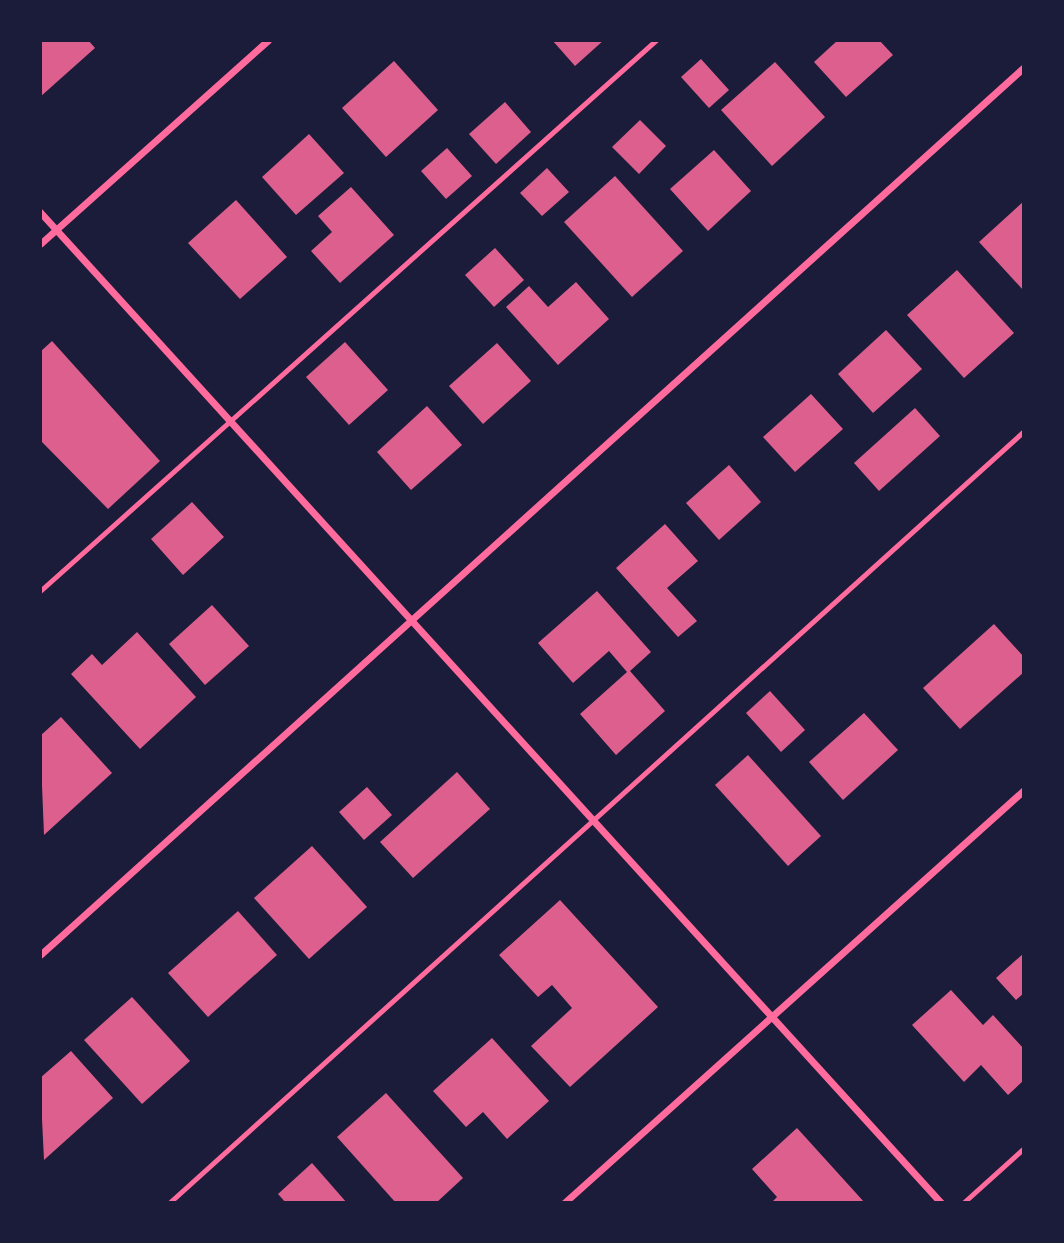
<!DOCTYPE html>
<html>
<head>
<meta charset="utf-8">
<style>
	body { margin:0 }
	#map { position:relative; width:1064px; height:1243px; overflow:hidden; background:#1b1b3a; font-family:Roboto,sans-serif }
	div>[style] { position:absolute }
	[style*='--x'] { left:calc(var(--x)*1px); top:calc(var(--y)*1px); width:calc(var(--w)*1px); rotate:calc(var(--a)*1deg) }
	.building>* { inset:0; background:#dd5f8e }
	.service>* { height:5px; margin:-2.5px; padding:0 2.5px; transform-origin:2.5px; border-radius:2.5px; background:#ff6b9d }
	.minor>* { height:7px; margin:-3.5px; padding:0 3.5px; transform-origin:3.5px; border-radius:3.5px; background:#ff6b9d }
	span { translate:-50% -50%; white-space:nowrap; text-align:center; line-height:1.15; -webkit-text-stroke:5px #1b1b3a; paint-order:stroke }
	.frame { position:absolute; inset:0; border:42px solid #1b1b3a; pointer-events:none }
</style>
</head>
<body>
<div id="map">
	<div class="building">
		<div style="clip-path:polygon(40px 40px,88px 40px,95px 48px,40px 97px)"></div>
		<div style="clip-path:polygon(552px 40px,604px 40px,575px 66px)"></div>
		<div style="clip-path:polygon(838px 40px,879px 40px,893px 55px,846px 97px,814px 62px)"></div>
		<div style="clip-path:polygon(701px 59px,729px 90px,709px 108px,681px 77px)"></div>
		<div style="clip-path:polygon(394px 61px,438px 110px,386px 157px,342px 108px)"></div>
		<div style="clip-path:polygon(775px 62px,825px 117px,772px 166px,721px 110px)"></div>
		<div style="clip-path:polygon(505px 102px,531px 132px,496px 164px,469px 134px)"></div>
		<div style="clip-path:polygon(640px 120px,666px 146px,639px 174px,612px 147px)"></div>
		<div style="clip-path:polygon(309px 134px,344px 173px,296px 215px,262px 177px)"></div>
		<div style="clip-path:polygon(447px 148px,472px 176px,446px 199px,421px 171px)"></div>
		<div style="clip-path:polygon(714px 150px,751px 191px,708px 231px,670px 189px)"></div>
		<div style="clip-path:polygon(547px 168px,569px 192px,542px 216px,520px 193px)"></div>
		<div style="clip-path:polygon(615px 176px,683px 251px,632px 297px,564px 222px)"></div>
		<div style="clip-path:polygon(351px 187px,394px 235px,340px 283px,311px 251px,332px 232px,318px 216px)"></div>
		<div style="clip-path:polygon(236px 200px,287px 257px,240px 299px,188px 243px)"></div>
		<div style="clip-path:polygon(1024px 201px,1024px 291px,979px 242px)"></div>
		<div style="clip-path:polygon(495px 248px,524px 280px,494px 307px,465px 275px)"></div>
		<div style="clip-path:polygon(957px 270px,1014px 333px,964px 378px,907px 315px)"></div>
		<div style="clip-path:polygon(576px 282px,609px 319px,558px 365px,506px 307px,529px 286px,548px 307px)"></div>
		<div style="clip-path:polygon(886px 330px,922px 369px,873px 413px,838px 374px)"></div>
		<div style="clip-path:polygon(52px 341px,160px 461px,108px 509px,40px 440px,40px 352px)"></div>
		<div style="clip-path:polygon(345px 342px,388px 390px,349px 425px,306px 377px)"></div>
		<div style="clip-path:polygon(497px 343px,531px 381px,483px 424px,449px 386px)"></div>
		<div style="clip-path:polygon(811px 394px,843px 429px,795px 472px,763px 437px)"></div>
		<div style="clip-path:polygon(427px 406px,462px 445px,411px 490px,377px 452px)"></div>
		<div style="clip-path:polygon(915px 408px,940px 436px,879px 491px,854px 463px)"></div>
		<div style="clip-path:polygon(729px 465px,761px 502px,719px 540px,686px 503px)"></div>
		<div style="clip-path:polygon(192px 502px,224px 537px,183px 575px,151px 539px)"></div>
		<div style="clip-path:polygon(665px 524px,698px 561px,667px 588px,697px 621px,678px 637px,616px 568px)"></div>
		<div style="clip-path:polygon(597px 591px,651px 652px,630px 671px,665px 711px,616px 755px,580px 714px,627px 672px,609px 651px,573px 683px,538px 643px)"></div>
		<div style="clip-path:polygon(212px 605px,249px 646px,205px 685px,169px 644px)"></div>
		<div style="clip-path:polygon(994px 624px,1024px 657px,1024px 672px,960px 729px,923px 688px)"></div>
		<div style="clip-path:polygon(137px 632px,196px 697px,140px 749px,71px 674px,92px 654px,102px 665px)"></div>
		<div style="clip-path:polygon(770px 691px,805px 730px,781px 752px,746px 713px)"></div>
		<div style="clip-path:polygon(864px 713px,898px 750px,843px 800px,809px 762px)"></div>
		<div style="clip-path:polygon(61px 717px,112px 773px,44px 835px,40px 736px)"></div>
		<div style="clip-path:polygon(748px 755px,821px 836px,788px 866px,715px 785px)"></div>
		<div style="clip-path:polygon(457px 772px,490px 809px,413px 878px,380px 842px)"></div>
		<div style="clip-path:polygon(367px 787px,392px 815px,364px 840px,339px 812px)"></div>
		<div style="clip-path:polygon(312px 846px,367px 907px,309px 959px,254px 898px)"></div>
		<div style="clip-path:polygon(560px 900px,658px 1007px,570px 1087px,531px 1046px,572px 1008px,552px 985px,538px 997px,499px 955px)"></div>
		<div style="clip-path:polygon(238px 911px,277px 955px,208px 1017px,168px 973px)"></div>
		<div style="clip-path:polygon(1024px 953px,1024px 993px,1016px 1000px,996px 978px)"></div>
		<div style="clip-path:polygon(951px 990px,983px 1025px,993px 1015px,1024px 1049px,1024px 1080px,1008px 1095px,981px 1065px,964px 1082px,912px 1025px)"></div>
		<div style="clip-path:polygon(132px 997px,190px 1061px,142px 1104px,84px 1040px)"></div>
		<div style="clip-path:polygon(492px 1038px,549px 1101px,507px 1139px,483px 1112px,466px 1127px,433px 1091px)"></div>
		<div style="clip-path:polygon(71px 1051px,113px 1098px,44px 1160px,40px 1078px)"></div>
		<div style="clip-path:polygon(386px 1093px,463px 1178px,436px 1203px,396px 1203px,337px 1137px)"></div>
		<div style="clip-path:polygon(797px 1128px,865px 1203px,771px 1203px,777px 1197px,752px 1169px)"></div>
		<div style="clip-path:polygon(312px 1163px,347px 1203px,286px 1203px,278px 1194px)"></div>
	</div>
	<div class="service">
		<div style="--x:40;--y:591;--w:826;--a:-41.81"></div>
		<div style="--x:169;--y:1203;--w:1152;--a:-42.08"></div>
		<div style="--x:963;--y:1203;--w:82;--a:-42"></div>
	</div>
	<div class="minor">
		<div style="--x:40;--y:212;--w:1339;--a:47.72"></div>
		<div style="--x:40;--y:244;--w:306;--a:-41.8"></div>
		<div style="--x:40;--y:955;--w:1325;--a:-42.06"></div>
		<div style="--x:564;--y:1203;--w:618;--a:-41.92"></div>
	</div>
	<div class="frame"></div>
</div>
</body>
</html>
